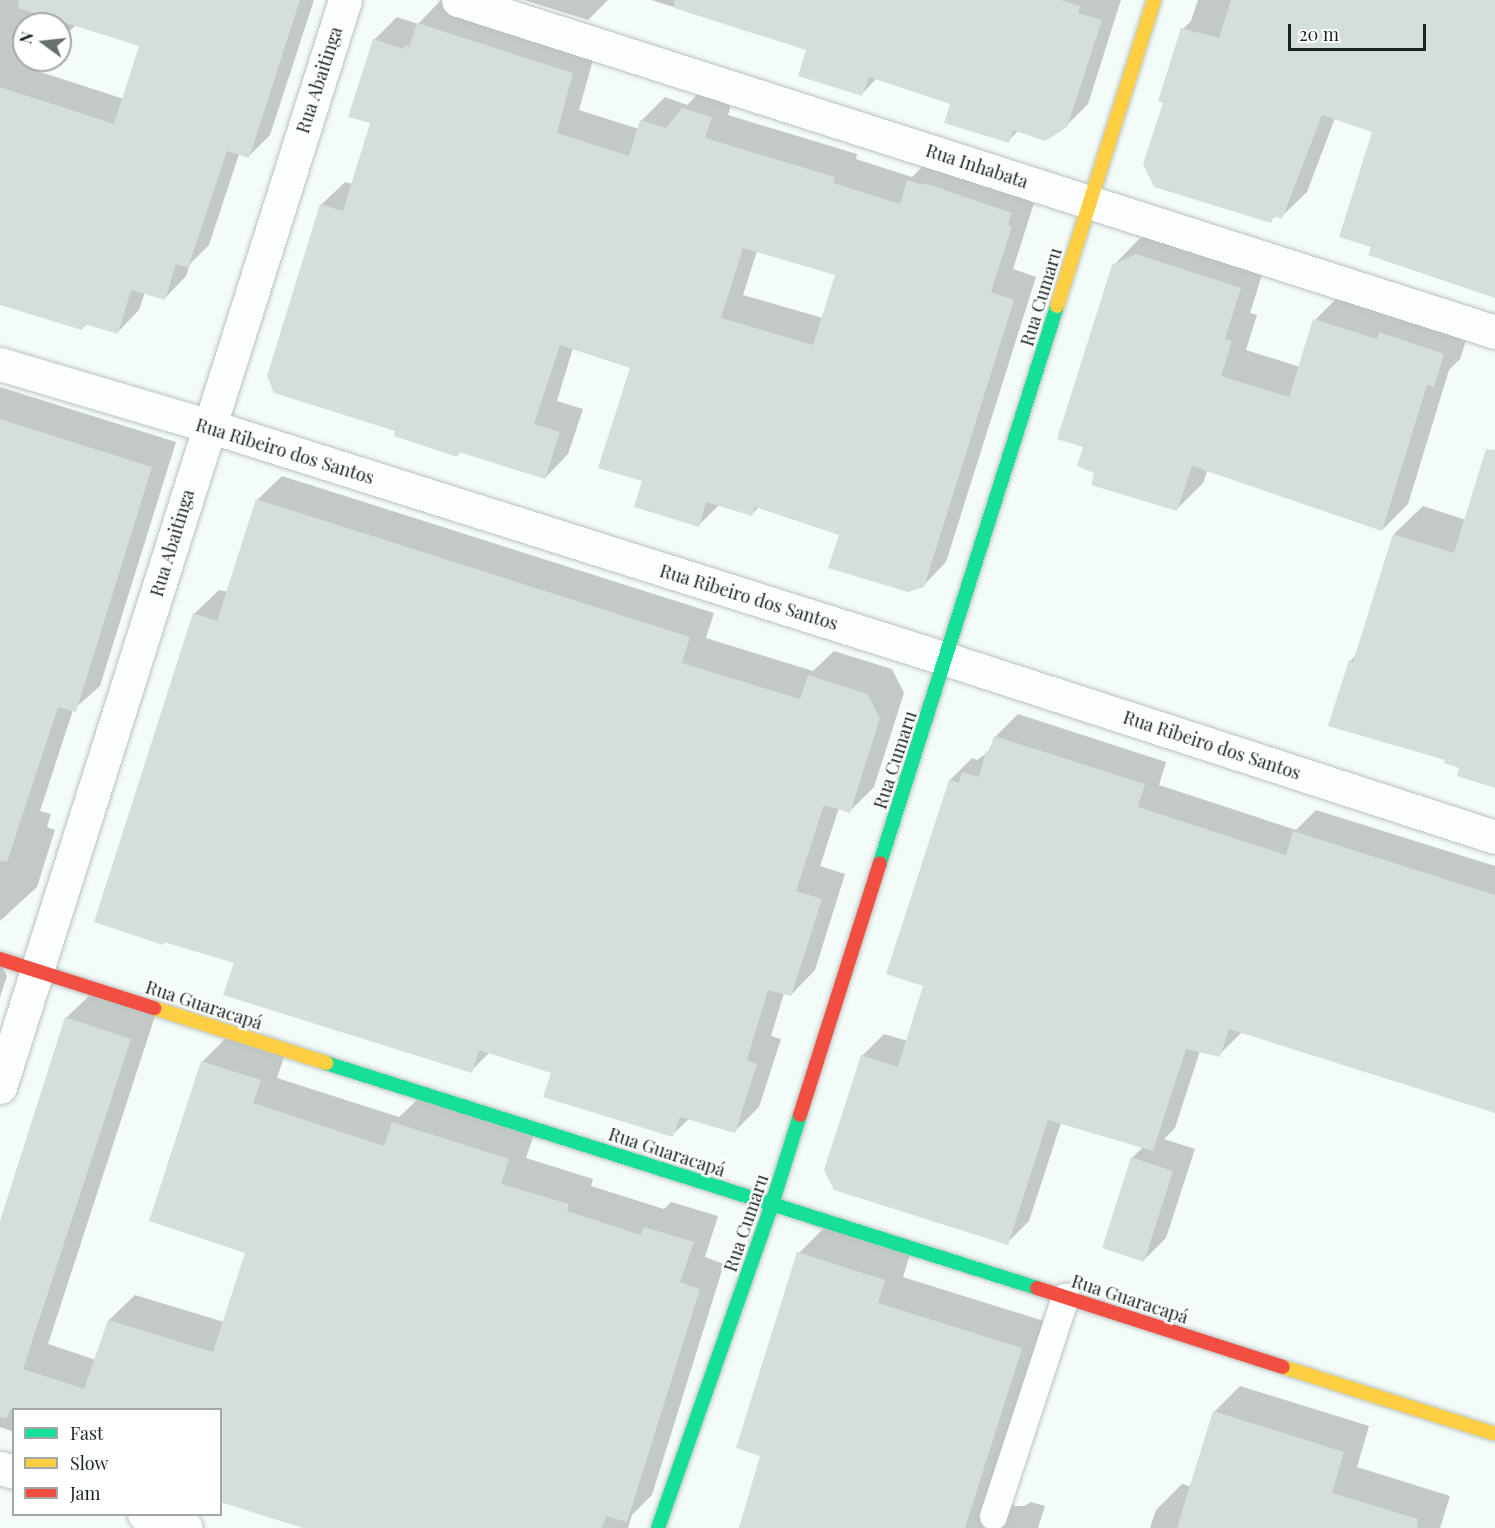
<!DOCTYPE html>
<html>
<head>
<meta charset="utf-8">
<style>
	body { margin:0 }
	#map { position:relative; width:1495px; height:1528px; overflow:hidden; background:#f4fcf9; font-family:"Playfair Display",serif }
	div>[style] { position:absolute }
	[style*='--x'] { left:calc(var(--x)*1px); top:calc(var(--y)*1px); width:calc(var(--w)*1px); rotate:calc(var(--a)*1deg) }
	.shadow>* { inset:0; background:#0003 }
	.building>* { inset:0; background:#d4deda }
	.roads { filter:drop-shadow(0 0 2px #bac3c0) drop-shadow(0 0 2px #bac3c0) }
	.lane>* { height:27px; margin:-13.5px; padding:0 13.5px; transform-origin:13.5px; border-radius:13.5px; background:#fdfffe }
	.street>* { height:33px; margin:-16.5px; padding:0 16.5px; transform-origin:16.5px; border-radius:16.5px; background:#fdfffe }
	.fast>* { height:14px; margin:-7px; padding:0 7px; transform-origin:7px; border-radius:7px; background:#16e098 }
	.slow>* { height:14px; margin:-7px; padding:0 7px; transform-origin:7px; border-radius:7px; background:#ffcf43 }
	.jam>* { height:14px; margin:-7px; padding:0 7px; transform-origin:7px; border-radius:7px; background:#f24e42 }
	span { translate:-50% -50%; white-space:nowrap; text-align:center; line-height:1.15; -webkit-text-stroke:4.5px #fff; paint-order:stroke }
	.street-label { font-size:18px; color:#182521 }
	.legend { position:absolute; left:12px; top:1408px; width:210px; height:108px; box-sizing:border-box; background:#fff; border:2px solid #a3a8a6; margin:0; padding:8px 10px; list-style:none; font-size:18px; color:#182521 }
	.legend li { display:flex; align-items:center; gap:12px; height:30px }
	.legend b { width:30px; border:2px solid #a3a8a6 }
	.north { position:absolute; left:12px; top:12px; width:60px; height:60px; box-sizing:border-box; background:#fff; border:2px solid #a3a8a6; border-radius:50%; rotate:285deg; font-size:16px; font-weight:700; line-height:24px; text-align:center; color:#182521 }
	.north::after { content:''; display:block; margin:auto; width:21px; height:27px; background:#65706d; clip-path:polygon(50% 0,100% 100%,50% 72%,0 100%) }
	.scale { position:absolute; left:1288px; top:24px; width:138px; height:27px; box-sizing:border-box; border:3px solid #182521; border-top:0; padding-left:8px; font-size:18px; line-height:21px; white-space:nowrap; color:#182521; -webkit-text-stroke:4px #fff; paint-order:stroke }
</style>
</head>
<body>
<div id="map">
	<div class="shadow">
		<div style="clip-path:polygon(evenodd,0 0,314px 0,270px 135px,248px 157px,239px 154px,209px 245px,190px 264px,186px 276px,165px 298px,145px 292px,139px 310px,118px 332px,87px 323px,82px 329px,0 303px,0 0,45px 22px,60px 24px,60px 27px,71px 30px,76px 25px,141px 45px,124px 99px,31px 69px,34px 60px,24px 60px,24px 24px,45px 22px)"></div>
		<div style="clip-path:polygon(evenodd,441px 0,506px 22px,600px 35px,579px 110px,639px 129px,641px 121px,665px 97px,687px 105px,707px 85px,734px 94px,728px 115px,857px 154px,856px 159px,912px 177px,932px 157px,1034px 190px,1030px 202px,1034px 203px,1013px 269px,1036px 277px,946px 562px,923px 586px,841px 534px,759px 507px,751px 515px,719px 505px,699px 525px,643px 480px,632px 367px,573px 348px,557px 401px,583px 409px,568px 454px,545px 478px,461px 451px,457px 456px,397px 430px,321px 205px,345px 182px,353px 184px,372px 122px,374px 40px,397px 17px,418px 24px,441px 0,757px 251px,836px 274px,823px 318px,743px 295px,757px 251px)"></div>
		<div style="clip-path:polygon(524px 0,608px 0,588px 20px)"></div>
		<div style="clip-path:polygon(651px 0,1121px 0,1088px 104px,1066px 126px,1019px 130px,1008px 141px,952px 103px,877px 78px,862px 94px,808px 49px)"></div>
		<div style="clip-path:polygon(1198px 0,1495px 0,1495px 296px,1373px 246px,1373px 131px,1335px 118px,1307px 192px,1281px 217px,1276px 215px,1271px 221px,1165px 102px,1183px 29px,1191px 21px)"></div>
		<div style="clip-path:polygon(1163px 228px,1266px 262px,1250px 313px,1257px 315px,1246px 350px,1300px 367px,1315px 320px,1341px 294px,1470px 328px,1460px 359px,1449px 370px,1408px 504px,1382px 530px,1208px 469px,1203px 483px,1177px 509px,1095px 473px,1085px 446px,1113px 266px,1139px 239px)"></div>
		<div style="clip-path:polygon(0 387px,176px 442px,100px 686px,73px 710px,40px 811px,51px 814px,47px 827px,55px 830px,37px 887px,0 921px)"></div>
		<div style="clip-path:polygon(1495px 460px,1495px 787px,1447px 759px,1350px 661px,1357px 654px,1394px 534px,1423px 506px,1466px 520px)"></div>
		<div style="clip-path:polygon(282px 476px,714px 613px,706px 638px,813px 671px,834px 651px,892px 669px,904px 693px,874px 787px,849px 812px,839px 808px,820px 866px,845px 874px,815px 970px,791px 995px,784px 993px,771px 1036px,781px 1039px,759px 1107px,734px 1132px,690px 1118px,672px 1135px,553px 1072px,490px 1052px,471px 1071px,236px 962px,165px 941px,163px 944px,194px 614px,219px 590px,228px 592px,257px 500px)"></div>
		<div style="clip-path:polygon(1018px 714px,1166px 762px,1159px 785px,1296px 830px,1316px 810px,1495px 866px,1495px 1111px,1242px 1032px,1219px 1055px,1200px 1051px,1175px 1128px,1164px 1139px,1195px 1149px,1166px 1238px,1144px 1260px,1132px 1158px,1143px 1147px,1061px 1123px,1029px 1221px,1007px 1243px,862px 1056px,884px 1034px,908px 1041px,925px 985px,888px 974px,950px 780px,972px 758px,977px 760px,988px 752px,996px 736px)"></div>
		<div style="clip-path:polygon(0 963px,7px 976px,0 997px)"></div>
		<div style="clip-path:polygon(92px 993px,156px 1013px,48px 1344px,96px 1360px,109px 1320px,135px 1295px,224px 1322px,247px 1252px,202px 1062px,228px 1036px,285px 1054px,277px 1078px,399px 1117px,419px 1098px,534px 1134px,526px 1158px,593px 1179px,591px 1186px,664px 1209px,671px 1202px,718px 1216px,705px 1257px,724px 1264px,652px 1495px,632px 1515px,628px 1528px,307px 1528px,220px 1410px,14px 1410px,14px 1432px,0 1427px,0 1226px,66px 1018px)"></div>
		<div style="clip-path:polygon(825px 1227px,910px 1254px,903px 1277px,1047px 1322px,1007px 1500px,1015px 1506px,1024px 1506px,1031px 1502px,1045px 1506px,1038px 1528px,739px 1528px,762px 1455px,799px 1253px)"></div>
		<div style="clip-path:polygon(1240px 1386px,1369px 1426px,1357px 1467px,1450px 1496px,1440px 1528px,1150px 1528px,1156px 1510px,1182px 1484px,1192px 1487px,1214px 1412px)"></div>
	</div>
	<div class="building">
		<div style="clip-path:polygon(19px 0,300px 0,249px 158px,227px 151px,188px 268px,176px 264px,165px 300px,131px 290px,118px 334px,84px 324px,82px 330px,0 305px,0 87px,114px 124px,139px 46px,18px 8px)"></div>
		<div style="clip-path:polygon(675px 0,1060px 0,1080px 6px,1078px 13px,1102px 20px,1067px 127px,1045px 141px,1013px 130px,1009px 143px,944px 123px,950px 104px,869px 77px,862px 96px,798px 76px,806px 50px,674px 8px)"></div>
		<div style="clip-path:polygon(1231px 0,1495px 0,1495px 298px,1368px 255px,1371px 247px,1339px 237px,1372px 132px,1322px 115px,1282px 219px,1274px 216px,1271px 223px,1154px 187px,1143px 164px,1163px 103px,1158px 101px,1181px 28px,1219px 38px)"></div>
		<div style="clip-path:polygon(evenodd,417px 23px,573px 73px,557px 133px,629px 156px,640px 120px,666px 128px,682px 108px,712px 117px,705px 138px,835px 177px,833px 183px,900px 204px,907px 180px,924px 185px,924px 183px,1012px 213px,1008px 225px,1012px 226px,991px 292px,1014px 300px,924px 587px,908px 592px,828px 568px,839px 535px,755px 507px,752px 516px,706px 502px,699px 527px,634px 507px,642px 481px,598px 468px,630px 368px,560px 345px,534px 424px,560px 432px,545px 479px,459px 452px,457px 457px,394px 436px,395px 431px,274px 393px,267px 376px,320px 204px,343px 211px,370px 123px,348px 117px,373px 39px,404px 49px,405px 45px,409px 47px,417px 23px,743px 248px,835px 275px,813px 345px,721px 318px,743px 248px)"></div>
		<div style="clip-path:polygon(1136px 254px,1241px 288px,1225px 339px,1232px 341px,1221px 376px,1289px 397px,1313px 319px,1377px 339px,1379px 332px,1444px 354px,1434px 387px,1427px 385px,1382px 531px,1192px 466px,1177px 511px,1091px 485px,1094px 473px,1077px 466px,1083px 447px,1057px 439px,1112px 265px)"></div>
		<div style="clip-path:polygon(0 419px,152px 467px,76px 712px,58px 707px,7px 862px,0 861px)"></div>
		<div style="clip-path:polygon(1486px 449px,1495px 450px,1495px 788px,1457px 776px,1459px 768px,1444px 763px,1445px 760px,1328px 726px,1349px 660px,1353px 662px,1393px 534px,1454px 553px)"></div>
		<div style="clip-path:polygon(256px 499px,690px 637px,682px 663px,800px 699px,808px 675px,867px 694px,880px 718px,850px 813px,824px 805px,796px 891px,822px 899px,791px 996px,768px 990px,747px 1060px,757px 1064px,735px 1133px,680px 1117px,673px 1137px,543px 1097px,551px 1073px,479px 1050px,472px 1073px,223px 995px,234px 963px,164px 942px,163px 945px,94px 922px,193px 613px,217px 621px)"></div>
		<div style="clip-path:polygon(994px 736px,1145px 784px,1138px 807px,1286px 855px,1293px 831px,1495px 895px,1495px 1113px,1229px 1029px,1220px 1057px,1186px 1049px,1153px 1151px,1048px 1120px,1008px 1245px,834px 1190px,824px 1170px,861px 1055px,898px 1067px,923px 986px,886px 974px,949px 780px,959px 783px,962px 772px,979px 777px,986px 751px,989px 752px)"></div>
		<div style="clip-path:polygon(65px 1017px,131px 1039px,23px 1369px,84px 1389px,108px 1320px,213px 1352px,245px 1253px,149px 1221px,201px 1061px,261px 1080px,253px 1103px,384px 1146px,392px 1122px,509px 1159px,501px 1184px,569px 1204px,567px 1211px,641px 1235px,644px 1227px,694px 1242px,680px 1282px,700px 1289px,627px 1522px,606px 1516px,602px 1528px,303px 1528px,220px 1502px,220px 1410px,10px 1410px,7px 1418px,0 1417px,0 1221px)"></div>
		<div style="clip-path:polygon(1131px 1157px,1173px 1171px,1144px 1262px,1102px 1248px)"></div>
		<div style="clip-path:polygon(797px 1252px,885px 1280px,878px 1303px,1022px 1348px,965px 1528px,739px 1528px,760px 1456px,736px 1448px)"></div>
		<div style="clip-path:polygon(1213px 1411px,1344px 1452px,1332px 1493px,1418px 1519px,1417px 1528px,1177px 1528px)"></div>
	</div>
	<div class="roads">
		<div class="lane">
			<div style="--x:993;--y:1516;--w:231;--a:-71.8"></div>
		</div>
		<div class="street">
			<div style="--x:458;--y:0;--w:1089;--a:17.75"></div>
			<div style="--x:0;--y:364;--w:218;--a:16.5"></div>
			<div style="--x:209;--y:426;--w:773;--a:17.54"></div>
			<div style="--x:946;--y:659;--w:577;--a:17.96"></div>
			<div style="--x:0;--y:1087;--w:1140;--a:-72.39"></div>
			<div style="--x:0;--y:1468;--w:15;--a:16"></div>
			<div style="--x:144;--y:1514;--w:44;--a:18.4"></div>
		</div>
		<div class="fast">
			<div style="--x:880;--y:863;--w:584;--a:-72.37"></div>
			<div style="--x:326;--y:1063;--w:746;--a:17.56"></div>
			<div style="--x:658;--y:1528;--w:343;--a:-70.6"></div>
			<div style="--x:772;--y:1204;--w:93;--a:-72.5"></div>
		</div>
		<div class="slow">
			<div style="--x:1057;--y:306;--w:321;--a:-72.4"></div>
			<div style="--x:154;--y:1008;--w:181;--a:17.7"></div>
			<div style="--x:1283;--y:1367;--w:222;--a:17.5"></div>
		</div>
		<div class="jam">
			<div style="--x:0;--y:959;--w:162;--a:17.7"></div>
			<div style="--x:800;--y:1115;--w:264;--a:-72.4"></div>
			<div style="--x:1037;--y:1288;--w:258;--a:17.8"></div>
		</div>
	</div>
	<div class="street-label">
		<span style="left:319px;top:80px;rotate:-72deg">Rua Abaitinga</span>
		<span style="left:977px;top:166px;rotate:18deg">Rua Inhabata</span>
		<span style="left:1041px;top:297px;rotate:-73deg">Rua Cumaru</span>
		<span style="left:285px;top:451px;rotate:17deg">Rua Ribeiro dos Santos</span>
		<span style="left:172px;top:543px;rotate:-73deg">Rua Abaitinga</span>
		<span style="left:749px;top:597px;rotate:17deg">Rua Ribeiro dos Santos</span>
		<span style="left:1212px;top:745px;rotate:18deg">Rua Ribeiro dos Santos</span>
		<span style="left:895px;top:760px;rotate:-72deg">Rua Cumaru</span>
		<span style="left:204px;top:1005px;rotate:18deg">Rua Guaracapá</span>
		<span style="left:667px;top:1152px;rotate:18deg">Rua Guaracapá</span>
		<span style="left:746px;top:1223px;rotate:-71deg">Rua Cumaru</span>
		<span style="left:1130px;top:1299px;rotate:18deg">Rua Guaracapá</span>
	</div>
	<ul class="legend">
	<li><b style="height:8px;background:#16e098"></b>Fast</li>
	<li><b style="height:8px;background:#ffcf43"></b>Slow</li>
	<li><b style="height:8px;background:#f24e42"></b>Jam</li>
	</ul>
	<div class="north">N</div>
	<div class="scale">20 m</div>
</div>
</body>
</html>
